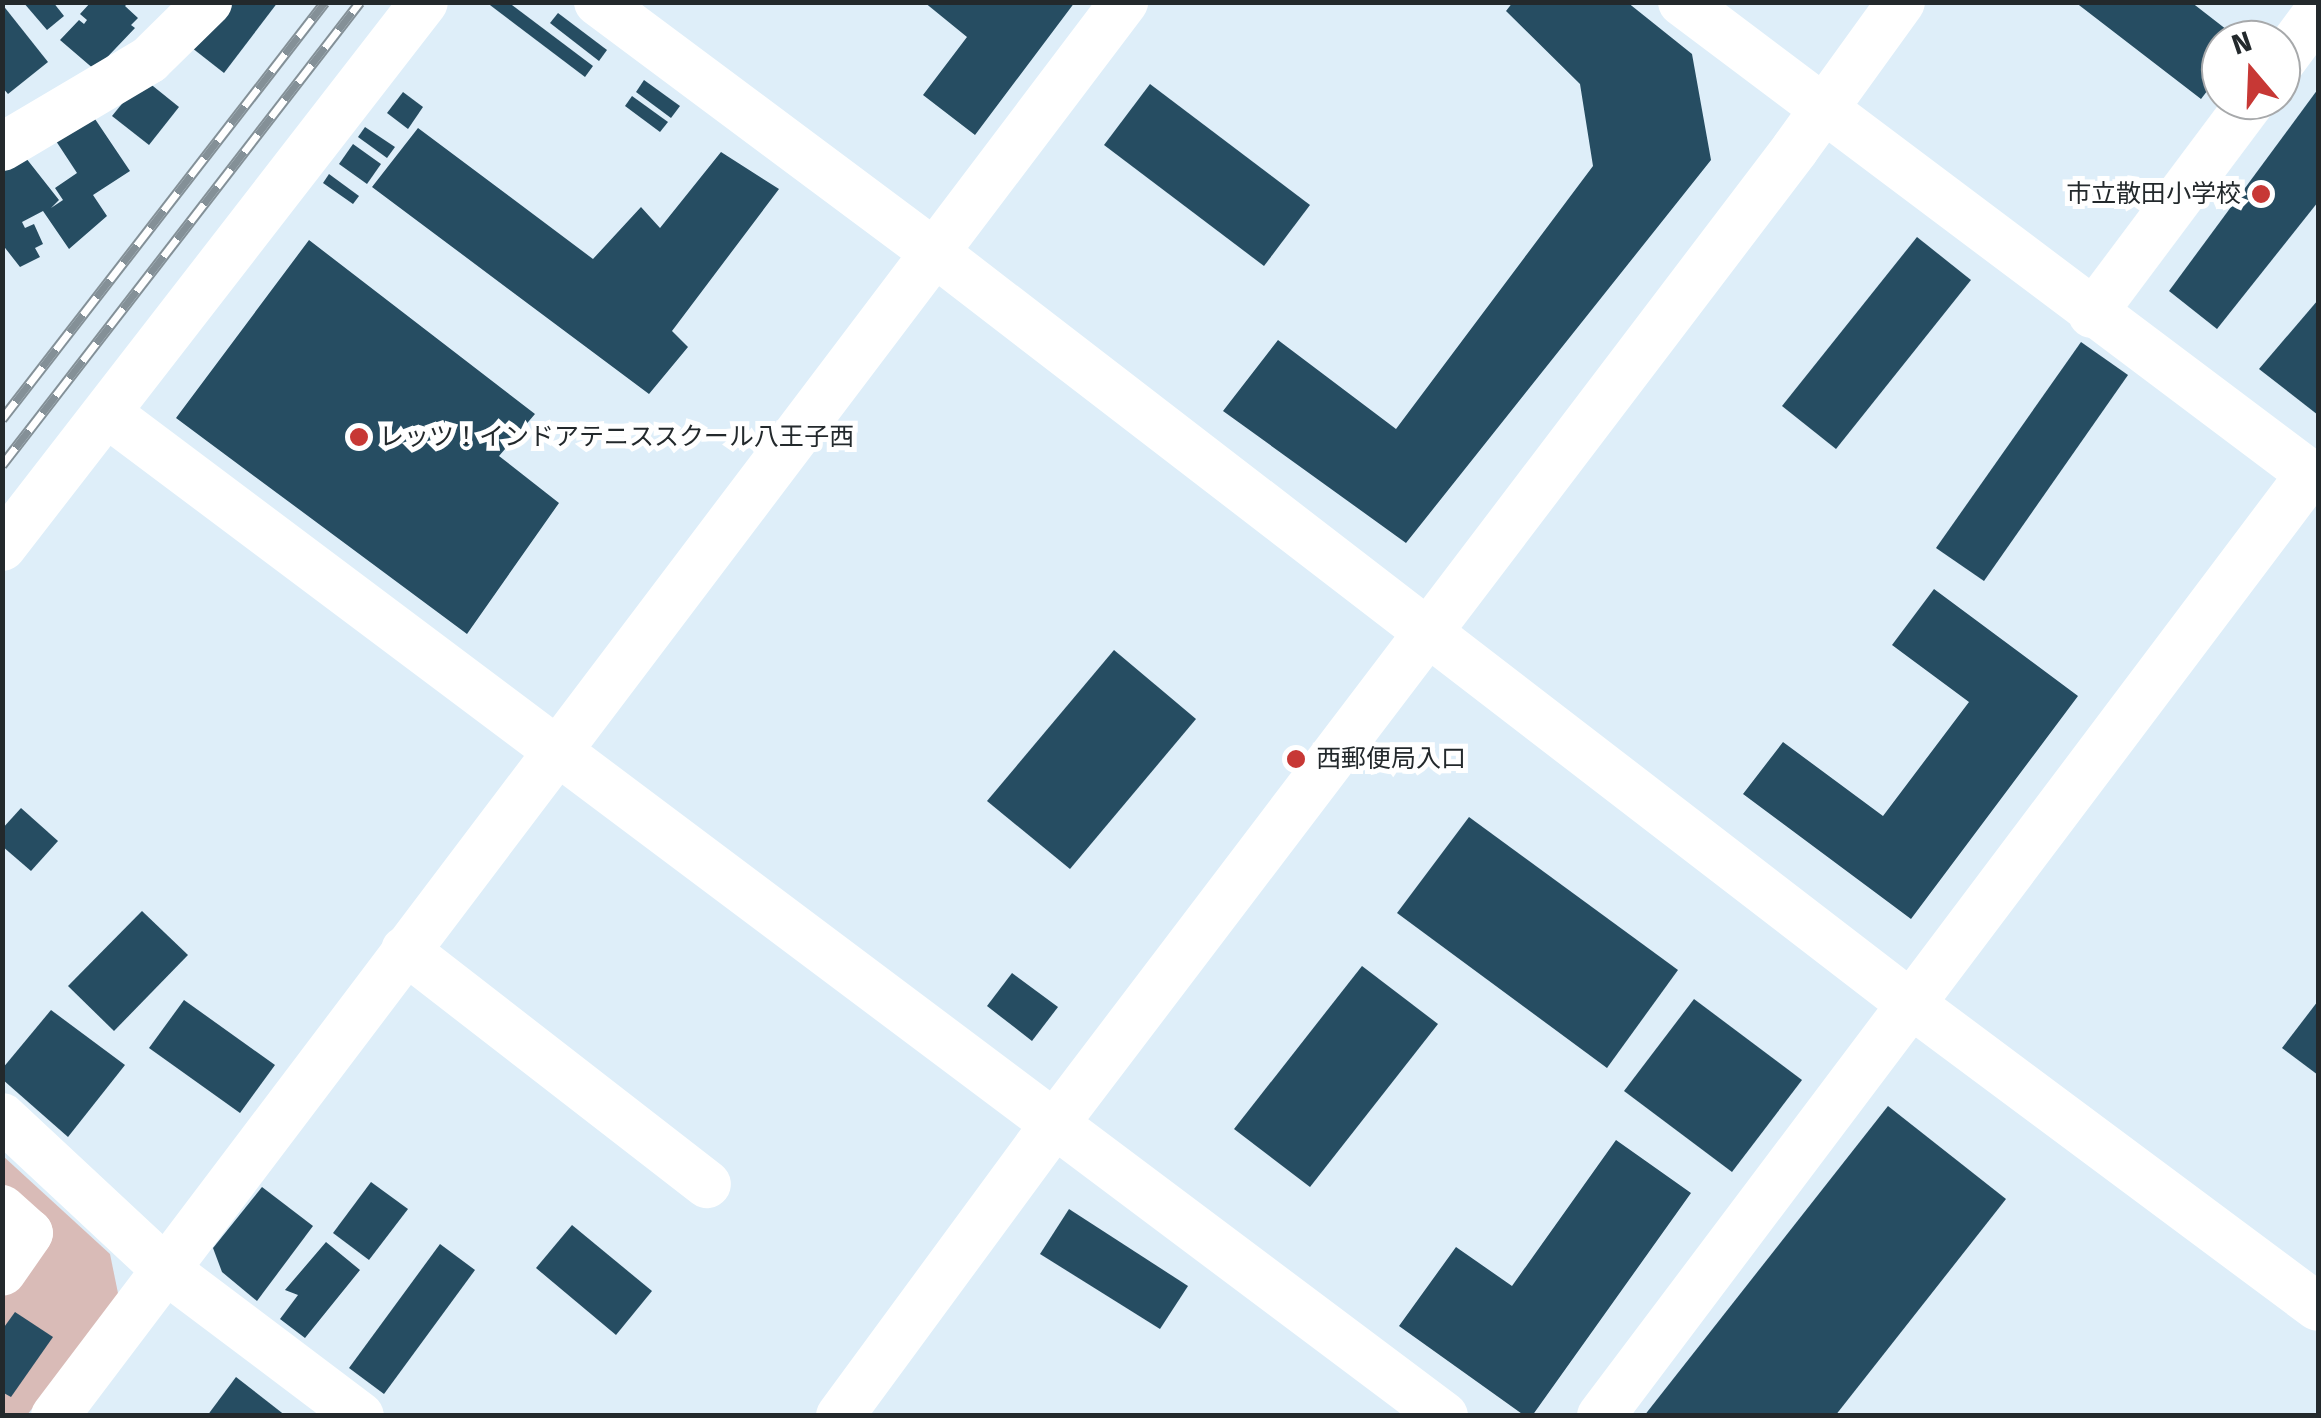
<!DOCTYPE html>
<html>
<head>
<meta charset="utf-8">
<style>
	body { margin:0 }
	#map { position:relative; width:2321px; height:1418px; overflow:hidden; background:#deeef9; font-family:"Fira Sans","Noto Sans JP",sans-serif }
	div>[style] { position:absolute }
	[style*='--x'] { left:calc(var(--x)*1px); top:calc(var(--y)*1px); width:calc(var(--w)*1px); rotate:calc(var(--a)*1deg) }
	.green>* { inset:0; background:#d9bbb7 }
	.building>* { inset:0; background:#264d62 }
	.minor>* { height:48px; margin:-24px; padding:0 24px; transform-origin:24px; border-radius:24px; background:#fff }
	.rail>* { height:11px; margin-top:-5.5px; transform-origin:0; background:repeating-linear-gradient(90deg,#fff 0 22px,#849097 0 44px); box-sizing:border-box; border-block:2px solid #849097 }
	.dots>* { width:28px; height:28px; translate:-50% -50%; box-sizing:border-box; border:5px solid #fff; border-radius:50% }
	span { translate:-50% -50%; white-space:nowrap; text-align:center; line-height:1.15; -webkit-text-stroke:10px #fff; paint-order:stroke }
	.poi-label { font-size:25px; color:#23292c }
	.right { translate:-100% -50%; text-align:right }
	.left { translate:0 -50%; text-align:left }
	.frame { position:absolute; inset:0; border:5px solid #23292c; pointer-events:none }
	.north { position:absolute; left:2201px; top:20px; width:100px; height:100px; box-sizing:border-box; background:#fff; border:2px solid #a7a9ab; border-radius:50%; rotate:341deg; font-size:28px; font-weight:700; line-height:40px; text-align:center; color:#23292c }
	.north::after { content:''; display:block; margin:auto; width:35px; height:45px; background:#c73835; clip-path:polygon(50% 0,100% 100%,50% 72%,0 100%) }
</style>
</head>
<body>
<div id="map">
	<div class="green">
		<div style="clip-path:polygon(3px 1156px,110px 1254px,119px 1298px,27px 1415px,3px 1415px)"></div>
	</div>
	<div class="building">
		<div style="clip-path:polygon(23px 2px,53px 2px,64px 16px,47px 30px)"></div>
		<div style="clip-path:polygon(91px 2px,129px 2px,125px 6px,138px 18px,131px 25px,135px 28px,95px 70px,60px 40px,79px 20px,84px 24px,87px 20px,80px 14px)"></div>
		<div style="clip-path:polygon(225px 2px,278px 2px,224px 73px,187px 44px)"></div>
		<div style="clip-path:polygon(486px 2px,508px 2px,593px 66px,585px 77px)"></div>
		<div style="clip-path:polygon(924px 2px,1075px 2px,975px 135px,923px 95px,967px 37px)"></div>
		<div style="clip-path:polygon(1513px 2px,1627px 2px,1692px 54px,1711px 160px,1406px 543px,1223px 411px,1278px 340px,1396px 429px,1593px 166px,1580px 84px,1506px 11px)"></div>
		<div style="clip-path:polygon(2075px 2px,2191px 2px,2240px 40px,2221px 40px,2221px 73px,2201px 99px)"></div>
		<div style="clip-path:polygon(2px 4px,48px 62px,8px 94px,2px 87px)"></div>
		<div style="clip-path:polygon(558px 13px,607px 50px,599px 61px,550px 23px)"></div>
		<div style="clip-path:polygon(143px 78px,179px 107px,149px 145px,112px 116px)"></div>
		<div style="clip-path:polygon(644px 80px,680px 106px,671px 118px,636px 92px)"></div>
		<div style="clip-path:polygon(1150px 84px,1310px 205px,1264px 266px,1104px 145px)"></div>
		<div style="clip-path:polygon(2318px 89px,2318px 202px,2217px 329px,2169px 291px)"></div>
		<div style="clip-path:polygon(403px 92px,423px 107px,408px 129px,387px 113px)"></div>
		<div style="clip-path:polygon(632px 96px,668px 122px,660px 132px,625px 106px)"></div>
		<div style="clip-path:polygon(93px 116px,130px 171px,93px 195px,107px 216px,69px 249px,43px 211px,22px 222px,25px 228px,34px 224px,43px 244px,35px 248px,40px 257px,20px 267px,2px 244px,2px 168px,22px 153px,59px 200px,51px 208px,63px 200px,55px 188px,77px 173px,56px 141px)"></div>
		<div style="clip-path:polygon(365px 127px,395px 147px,387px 158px,358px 137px)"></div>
		<div style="clip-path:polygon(418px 128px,593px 259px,641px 207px,660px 228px,721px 152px,779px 189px,672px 331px,688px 347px,649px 394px,372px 187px)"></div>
		<div style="clip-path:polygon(353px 144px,381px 164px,367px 184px,339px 164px)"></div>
		<div style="clip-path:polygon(329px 174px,359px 196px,353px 204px,323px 183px)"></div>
		<div style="clip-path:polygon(1917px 237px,1971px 280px,1836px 449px,1782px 406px)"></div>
		<div style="clip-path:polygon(309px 240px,535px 414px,499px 456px,559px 503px,467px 634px,176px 418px)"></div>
		<div style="clip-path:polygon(2318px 300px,2318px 415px,2259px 369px)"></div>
		<div style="clip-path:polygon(2081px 342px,2128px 375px,1984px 581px,1936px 548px)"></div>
		<div style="clip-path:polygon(1934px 589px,2078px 696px,1911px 919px,1743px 794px,1783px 742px,1883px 816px,1969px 702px,1892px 645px)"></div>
		<div style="clip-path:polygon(1114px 650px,1196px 719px,1070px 869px,987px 801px)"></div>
		<div style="clip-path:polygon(21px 808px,58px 841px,31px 871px,2px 846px,2px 829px)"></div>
		<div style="clip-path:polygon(1469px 817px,1678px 970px,1607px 1068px,1397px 913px)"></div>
		<div style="clip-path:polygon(142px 911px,188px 955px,114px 1031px,68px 986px)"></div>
		<div style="clip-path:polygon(1362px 966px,1438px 1024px,1310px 1187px,1234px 1129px)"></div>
		<div style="clip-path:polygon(1012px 973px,1058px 1007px,1032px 1041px,987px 1006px)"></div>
		<div style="clip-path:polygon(1694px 999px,1802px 1080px,1732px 1172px,1624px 1091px)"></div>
		<div style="clip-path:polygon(184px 1000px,275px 1065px,240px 1113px,149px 1048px)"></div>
		<div style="clip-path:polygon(2318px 1001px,2318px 1075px,2282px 1048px)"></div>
		<div style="clip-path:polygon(51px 1010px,125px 1065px,68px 1137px,2px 1079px,2px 1069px)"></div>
		<div style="clip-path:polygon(1888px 1106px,2006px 1199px,1835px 1416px,1644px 1416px)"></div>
		<div style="clip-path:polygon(1616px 1140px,1691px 1193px,1532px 1416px,1525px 1416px,1399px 1326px,1456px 1247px,1512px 1286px)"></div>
		<div style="clip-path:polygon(371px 1182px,408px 1209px,369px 1260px,333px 1233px)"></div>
		<div style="clip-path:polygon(262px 1187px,313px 1226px,257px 1301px,222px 1272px,213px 1248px)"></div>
		<div style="clip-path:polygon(1069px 1209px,1188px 1286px,1160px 1329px,1040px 1254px)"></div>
		<div style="clip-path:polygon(572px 1225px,652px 1291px,616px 1335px,536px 1268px)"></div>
		<div style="clip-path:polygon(326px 1242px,360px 1270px,305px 1338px,280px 1319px,298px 1295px,285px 1290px)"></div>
		<div style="clip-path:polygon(440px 1244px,475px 1270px,384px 1394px,349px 1368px)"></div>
		<div style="clip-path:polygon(15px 1312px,53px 1337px,11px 1397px,2px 1392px,2px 1330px)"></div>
		<div style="clip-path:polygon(236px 1377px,286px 1416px,207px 1416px)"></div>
	</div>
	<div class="minor">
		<div style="--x:598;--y:2;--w:419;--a:36.7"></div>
		<div style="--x:934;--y:252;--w:1233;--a:37.59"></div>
		<div style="--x:1911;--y:1004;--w:507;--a:36.67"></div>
		<div style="--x:1682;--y:2;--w:796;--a:36.93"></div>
		<div style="--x:2281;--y:62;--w:62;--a:-53.5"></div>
		<div style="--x:2;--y:147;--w:171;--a:-30.6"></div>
		<div style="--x:149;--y:60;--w:83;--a:-44.5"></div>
		<div style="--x:2092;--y:314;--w:267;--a:-53.2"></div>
		<div style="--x:108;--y:414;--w:1670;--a:36.87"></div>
		<div style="--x:2;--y:547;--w:689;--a:-52.25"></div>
		<div style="--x:405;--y:950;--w:382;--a:37.8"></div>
		<div style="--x:2;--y:1117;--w:223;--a:43"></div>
		<div style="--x:165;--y:1269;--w:244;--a:37"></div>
		<div style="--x:2;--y:1209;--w:36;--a:42"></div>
		<div style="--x:29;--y:1233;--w:47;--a:124.7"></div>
		<div style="--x:55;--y:1416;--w:1773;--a:-52.91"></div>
		<div style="--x:840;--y:1416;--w:365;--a:-53.7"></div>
		<div style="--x:1056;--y:1122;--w:1222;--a:-52.78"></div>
		<div style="--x:1795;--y:149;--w:181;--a:-54.2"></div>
		<div style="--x:1601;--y:1416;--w:1179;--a:-53.03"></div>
	</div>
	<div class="rail">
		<div style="--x:2;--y:419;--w:527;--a:-52.24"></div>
		<div style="--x:2;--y:465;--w:585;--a:-52.29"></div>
	</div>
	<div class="dots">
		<div style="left:2261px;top:194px;background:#c73835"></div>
		<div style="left:359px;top:437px;background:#c73835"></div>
		<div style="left:1296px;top:759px;background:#c73835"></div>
	</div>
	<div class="poi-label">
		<span class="right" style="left:2241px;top:194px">市立散田小学校</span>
		<span class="left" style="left:379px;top:437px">レッツ！インドアテニススクール八王子西</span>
		<span class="left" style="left:1316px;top:759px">西郵便局入口</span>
	</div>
	<div class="frame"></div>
	<div class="north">N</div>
</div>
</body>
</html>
